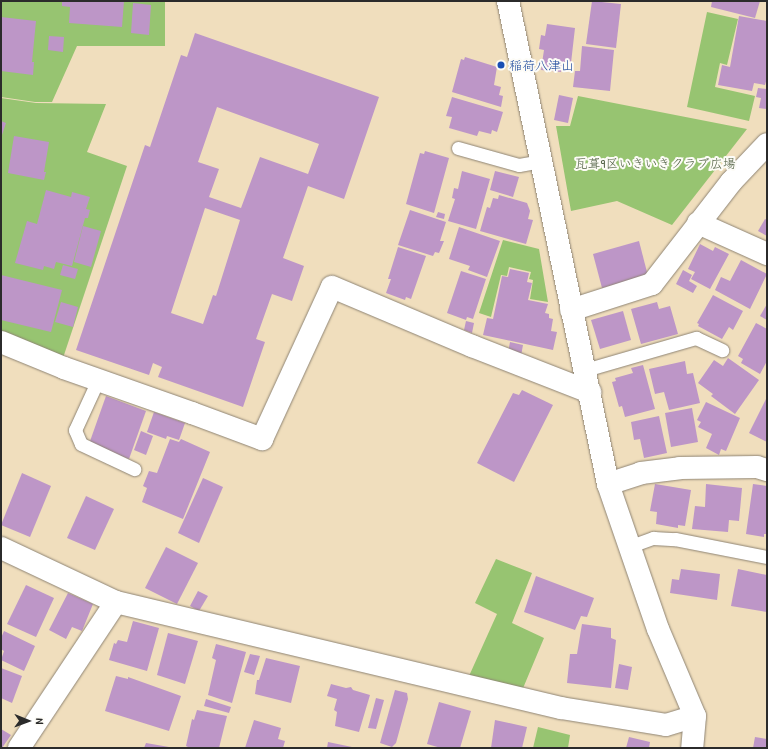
<!DOCTYPE html>
<html>
<head>
<meta charset="utf-8">
<style>
	body { margin:0 }
	#map { position:relative; width:768px; height:749px; overflow:hidden; background:#f0debd; font-family:"Patrick Hand","Klee One",sans-serif }
	div>[style] { position:absolute }
	[style*='--x'] { left:calc(var(--x)*1px); top:calc(var(--y)*1px); width:calc(var(--w)*1px); rotate:calc(var(--a)*1deg) }
	.green>* { inset:0; background:#97c471 }
	.building>* { inset:0; background:#bd96c7 }
	.roads { filter:drop-shadow(0 0 1px #8e8474) drop-shadow(0 0 1px #8e8474) }
	.service>* { height:13px; margin:-6.5px; padding:0 6.5px; transform-origin:6.5px; border-radius:6.5px; background:#fff }
	.minor>* { height:22px; margin:-11px; padding:0 11px; transform-origin:11px; border-radius:11px; background:#fff }
	.tertiary>* { height:22px; margin:-11px; padding:0 11px; transform-origin:11px; border-radius:11px; background:#fff }
	.dots>* { width:11px; height:11px; translate:-50% -50%; box-sizing:border-box; border:2px solid #fdfcf7; border-radius:50% }
	span { translate:-50% -50%; white-space:nowrap; text-align:center; line-height:1.15; -webkit-text-stroke:4px #fdfcf7; paint-order:stroke }
	.transit-label { font-size:13px; color:#164399 }
	.left { translate:0 -50%; text-align:left }
	.park-label { font-size:13px; color:#516144 }
	.frame { position:absolute; inset:0; border:2px solid #2b2b2b; pointer-events:none }
	.north { position:absolute; left:8px; top:701px; width:40px; height:40px; -webkit-text-stroke:3px #fdfcf7; paint-order:stroke; rotate:91deg; font-size:11px; font-weight:700; line-height:16px; text-align:center; color:#2b2b2b }
	.north::after { content:''; display:block; margin:auto; width:14px; height:18px; background:#2b2b2b; clip-path:polygon(50% 0,100% 100%,50% 72%,0 100%) }
</style>
</head>
<body>
<div id="map">
	<div class="green">
		<div style="clip-path:polygon(1px 1px,165px 1px,165px 46px,77px 46px,52px 102px,35px 102px,1px 97px)"></div>
		<div style="clip-path:polygon(707px 12px,738px 19px,727px 65px,720px 63px,715px 87px,755px 96px,749px 121px,687px 107px)"></div>
		<div style="clip-path:polygon(578px 96px,747px 129px,672px 225px,617px 201px,571px 211px,556px 126px,570px 126px)"></div>
		<div style="clip-path:polygon(1px 98px,36px 103px,106px 104px,87px 152px,127px 166px,63px 358px,1px 333px)"></div>
		<div style="clip-path:polygon(503px 240px,539px 249px,548px 302px,530px 299px,533px 280px,529px 279px,531px 272px,509px 267px,507px 276px,501px 275px,491px 317px,479px 313px)"></div>
		<div style="clip-path:polygon(496px 559px,532px 573px,512px 623px,544px 638px,521px 693px,469px 676px,497px 614px,475px 603px)"></div>
		<div style="clip-path:polygon(538px 727px,570px 735px,568px 748px,533px 748px)"></div>
	</div>
	<div class="building">
		<div style="clip-path:polygon(62px 1px,124px 1px,122px 27px,69px 23px,70px 7px,62px 6px)"></div>
		<div style="clip-path:polygon(592px 1px,621px 4px,616px 48px,586px 44px)"></div>
		<div style="clip-path:polygon(712px 1px,760px 1px,755px 18px,711px 7px)"></div>
		<div style="clip-path:polygon(133px 3px,151px 5px,149px 35px,131px 33px)"></div>
		<div style="clip-path:polygon(739px 16px,767px 21px,767px 78px,765px 85px,754px 83px,752px 91px,718px 85px,722px 65px,730px 67px)"></div>
		<div style="clip-path:polygon(1px 17px,36px 21px,32px 62px,34px 62px,33px 75px,1px 71px)"></div>
		<div style="clip-path:polygon(547px 24px,575px 28px,571px 63px,563px 62px,561px 72px,541px 70px,544px 50px,539px 49px,541px 35px,545px 36px)"></div>
		<div style="clip-path:polygon(evenodd,195px 33px,379px 97px,344px 199px,308px 186px,283px 258px,304px 266px,292px 301px,272px 294px,256px 339px,265px 342px,243px 407px,158px 377px,162px 367px,153px 363px,149px 375px,76px 350px,145px 145px,150px 147px,181px 55px,187px 57px,195px 33px,217px 107px,319px 144px,308px 174px,260px 157px,241px 208px,209px 197px,219px 169px,198px 162px,217px 107px,195px 33px,205px 208px,240px 220px,216px 296px,213px 295px,203px 324px,171px 313px,205px 208px)"></div>
		<div style="clip-path:polygon(49px 36px,64px 37px,63px 52px,48px 50px)"></div>
		<div style="clip-path:polygon(582px 46px,614px 50px,610px 91px,573px 87px,575px 71px,580px 71px)"></div>
		<div style="clip-path:polygon(465px 57px,497px 67px,494px 85px,501px 87px,499px 95px,503px 96px,501px 107px,452px 92px,461px 59px,464px 60px)"></div>
		<div style="clip-path:polygon(758px 88px,767px 89px,767px 109px,759px 108px,761px 98px,756px 97px)"></div>
		<div style="clip-path:polygon(559px 95px,573px 98px,568px 123px,554px 120px)"></div>
		<div style="clip-path:polygon(452px 97px,503px 112px,497px 132px,492px 130px,491px 134px,479px 131px,477px 136px,449px 128px,452px 117px,446px 116px)"></div>
		<div style="clip-path:polygon(1px 121px,6px 123px,1px 138px)"></div>
		<div style="clip-path:polygon(14px 136px,49px 142px,44px 172px,46px 172px,44px 180px,8px 173px)"></div>
		<div style="clip-path:polygon(425px 151px,449px 158px,434px 213px,406px 204px,420px 153px,424px 154px)"></div>
		<div style="clip-path:polygon(462px 171px,490px 179px,476px 229px,448px 221px,455px 199px,452px 198px,454px 188px,458px 189px)"></div>
		<div style="clip-path:polygon(495px 171px,519px 177px,513px 197px,490px 190px)"></div>
		<div style="clip-path:polygon(46px 190px,71px 197px,72px 192px,90px 197px,86px 209px,90px 210px,88px 218px,85px 218px,72px 266px,56px 262px,54px 269px,44px 266px,43px 270px,15px 263px,27px 221px,37px 224px)"></div>
		<div style="clip-path:polygon(499px 195px,527px 203px,530px 211px,528px 219px,533px 220px,526px 244px,480px 231px,487px 207px,490px 208px,493px 198px,498px 199px)"></div>
		<div style="clip-path:polygon(410px 210px,446px 222px,440px 241px,444px 241px,439px 253px,435px 252px,433px 256px,398px 245px)"></div>
		<div style="clip-path:polygon(438px 212px,445px 214px,444px 219px,436px 217px)"></div>
		<div style="clip-path:polygon(765px 219px,767px 220px,767px 236px,758px 231px)"></div>
		<div style="clip-path:polygon(83px 226px,101px 231px,91px 267px,74px 262px)"></div>
		<div style="clip-path:polygon(459px 227px,500px 241px,487px 277px,468px 270px,470px 266px,449px 259px)"></div>
		<div style="clip-path:polygon(639px 241px,648px 276px,602px 288px,593px 254px)"></div>
		<div style="clip-path:polygon(700px 244px,713px 251px,715px 247px,729px 254px,710px 289px,691px 279px,695px 272px,688px 269px)"></div>
		<div style="clip-path:polygon(398px 247px,426px 256px,411px 299px,406px 297px,405px 300px,386px 293px,391px 279px,388px 279px)"></div>
		<div style="clip-path:polygon(741px 260px,767px 274px,750px 309px,715px 290px,721px 277px,730px 281px)"></div>
		<div style="clip-path:polygon(63px 265px,78px 269px,75px 279px,60px 275px)"></div>
		<div style="clip-path:polygon(510px 269px,529px 273px,527px 282px,532px 283px,528px 300px,548px 304px,545px 313px,549px 314px,549px 318px,553px 319px,551px 331px,557px 332px,553px 350px,483px 335px,487px 318px,493px 319px,502px 276px,508px 277px)"></div>
		<div style="clip-path:polygon(683px 270px,692px 275px,689px 281px,697px 286px,693px 293px,676px 284px)"></div>
		<div style="clip-path:polygon(461px 271px,486px 279px,473px 319px,467px 317px,466px 320px,447px 313px)"></div>
		<div style="clip-path:polygon(1px 275px,62px 290px,51px 332px,1px 320px)"></div>
		<div style="clip-path:polygon(713px 295px,743px 311px,733px 330px,729px 327px,722px 339px,698px 326px,699px 324px,697px 323px)"></div>
		<div style="clip-path:polygon(61px 302px,78px 307px,73px 327px,55px 322px)"></div>
		<div style="clip-path:polygon(657px 302px,659px 309px,670px 306px,678px 334px,641px 344px,631px 309px)"></div>
		<div style="clip-path:polygon(767px 304px,767px 320px,760px 316px)"></div>
		<div style="clip-path:polygon(623px 311px,631px 340px,600px 349px,591px 320px)"></div>
		<div style="clip-path:polygon(466px 321px,474px 323px,472px 333px,464px 330px)"></div>
		<div style="clip-path:polygon(756px 323px,767px 329px,767px 361px,760px 374px,741px 363px,743px 359px,738px 356px)"></div>
		<div style="clip-path:polygon(510px 342px,523px 345px,521px 356px,508px 353px)"></div>
		<div style="clip-path:polygon(728px 358px,759px 380px,735px 414px,711px 396px,713px 394px,698px 383px,714px 360px,723px 366px)"></div>
		<div style="clip-path:polygon(685px 361px,687px 374px,693px 373px,700px 403px,669px 410px,664px 392px,655px 394px,649px 369px)"></div>
		<div style="clip-path:polygon(643px 365px,655px 409px,625px 417px,622px 406px,619px 407px,612px 382px,616px 381px,615px 378px,633px 373px,631px 368px)"></div>
		<div style="clip-path:polygon(522px 390px,553px 405px,514px 482px,477px 463px,513px 393px,519px 395px)"></div>
		<div style="clip-path:polygon(106px 396px,146px 411px,129px 459px,89px 444px)"></div>
		<div style="clip-path:polygon(767px 397px,767px 442px,749px 433px)"></div>
		<div style="clip-path:polygon(706px 402px,740px 418px,726px 451px,721px 449px,719px 455px,706px 448px,712px 434px,698px 427px,701px 422px,697px 420px)"></div>
		<div style="clip-path:polygon(692px 408px,698px 442px,671px 447px,665px 413px)"></div>
		<div style="clip-path:polygon(154px 412px,185px 423px,179px 440px,167px 436px,166px 439px,147px 432px)"></div>
		<div style="clip-path:polygon(659px 416px,667px 453px,644px 458px,640px 439px,634px 440px,631px 422px)"></div>
		<div style="clip-path:polygon(141px 431px,153px 436px,146px 455px,134px 450px)"></div>
		<div style="clip-path:polygon(170px 439px,179px 442px,181px 439px,210px 452px,183px 519px,142px 502px,147px 488px,143px 486px,149px 471px,157px 473px)"></div>
		<div style="clip-path:polygon(22px 473px,51px 486px,30px 537px,1px 525px)"></div>
		<div style="clip-path:polygon(203px 478px,223px 487px,199px 543px,178px 533px)"></div>
		<div style="clip-path:polygon(655px 484px,691px 490px,685px 526px,678px 525px,678px 528px,656px 524px,657px 512px,650px 511px)"></div>
		<div style="clip-path:polygon(706px 484px,742px 488px,739px 521px,729px 520px,728px 532px,692px 529px,695px 506px,705px 507px)"></div>
		<div style="clip-path:polygon(753px 484px,767px 486px,767px 534px,764px 534px,764px 537px,746px 534px)"></div>
		<div style="clip-path:polygon(86px 496px,114px 509px,95px 550px,67px 538px)"></div>
		<div style="clip-path:polygon(166px 547px,198px 563px,177px 604px,145px 588px)"></div>
		<div style="clip-path:polygon(681px 569px,720px 574px,717px 600px,670px 593px,672px 579px,679px 580px)"></div>
		<div style="clip-path:polygon(738px 569px,767px 575px,767px 612px,731px 606px)"></div>
		<div style="clip-path:polygon(536px 576px,594px 598px,587px 617px,581px 616px,575px 630px,524px 612px)"></div>
		<div style="clip-path:polygon(26px 585px,54px 598px,36px 637px,7px 624px)"></div>
		<div style="clip-path:polygon(198px 591px,208px 596px,199px 611px,190px 606px)"></div>
		<div style="clip-path:polygon(68px 593px,93px 604px,82px 631px,72px 627px,66px 639px,49px 630px)"></div>
		<div style="clip-path:polygon(133px 621px,159px 628px,147px 671px,109px 660px,114px 643px,116px 644px,118px 640px,127px 642px)"></div>
		<div style="clip-path:polygon(582px 624px,611px 628px,611px 638px,616px 640px,611px 688px,567px 683px,570px 654px,577px 654px)"></div>
		<div style="clip-path:polygon(4px 631px,35px 646px,24px 671px,1px 660px,4px 651px,1px 649px,1px 638px)"></div>
		<div style="clip-path:polygon(168px 633px,198px 641px,185px 684px,157px 675px)"></div>
		<div style="clip-path:polygon(216px 644px,246px 652px,232px 703px,208px 695px,216px 660px,212px 658px)"></div>
		<div style="clip-path:polygon(250px 654px,260px 656px,254px 675px,244px 672px)"></div>
		<div style="clip-path:polygon(266px 658px,300px 666px,291px 703px,255px 694px,257px 680px,259px 680px)"></div>
		<div style="clip-path:polygon(619px 664px,632px 667px,628px 690px,615px 688px)"></div>
		<div style="clip-path:polygon(1px 668px,22px 676px,12px 703px,1px 698px)"></div>
		<div style="clip-path:polygon(116px 676px,128px 679px,128px 677px,181px 696px,169px 731px,105px 711px)"></div>
		<div style="clip-path:polygon(331px 684px,346px 688px,351px 687px,353px 690px,370px 695px,359px 732px,335px 726px,337px 712px,334px 710px,337px 699px,327px 696px)"></div>
		<div style="clip-path:polygon(395px 690px,407px 693px,408px 699px,396px 743px,392px 747px,380px 743px)"></div>
		<div style="clip-path:polygon(376px 698px,384px 700px,376px 729px,368px 728px)"></div>
		<div style="clip-path:polygon(206px 699px,231px 707px,229px 713px,204px 706px)"></div>
		<div style="clip-path:polygon(439px 702px,471px 711px,460px 748px,441px 748px,427px 744px)"></div>
		<div style="clip-path:polygon(197px 710px,227px 716px,219px 748px,190px 748px,186px 746px,192px 719px,194px 720px)"></div>
		<div style="clip-path:polygon(254px 720px,281px 728px,278px 739px,285px 741px,283px 748px,245px 748px)"></div>
		<div style="clip-path:polygon(495px 720px,527px 727px,522px 748px,491px 748px)"></div>
		<div style="clip-path:polygon(1px 729px,11px 735px,2px 748px,1px 748px)"></div>
		<div style="clip-path:polygon(629px 737px,650px 742px,649px 748px,626px 748px)"></div>
		<div style="clip-path:polygon(755px 737px,767px 739px,767px 748px,753px 748px)"></div>
		<div style="clip-path:polygon(328px 742px,352px 747px,352px 748px,327px 748px)"></div>
		<div style="clip-path:polygon(146px 743px,169px 747px,169px 748px,144px 748px)"></div>
	</div>
	<div class="roads">
		<div class="service">
			<div style="--x:458;--y:148;--w:63;--a:15.6"></div>
			<div style="--x:519;--y:165;--w:22;--a:-10"></div>
			<div style="--x:585;--y:370;--w:116;--a:-16.1"></div>
			<div style="--x:696;--y:338;--w:29;--a:25"></div>
			<div style="--x:98;--y:380;--w:55;--a:114.7"></div>
			<div style="--x:75;--y:430;--w:15;--a:67"></div>
			<div style="--x:81;--y:444;--w:59;--a:25.3"></div>
			<div style="--x:628;--y:547;--w:27;--a:-20"></div>
			<div style="--x:653;--y:538;--w:22;--a:3"></div>
			<div style="--x:675;--y:539;--w:94;--a:11.1"></div>
		</div>
		<div class="minor">
			<div style="--x:698;--y:223;--w:76;--a:24.2"></div>
			<div style="--x:571;--y:310;--w:85;--a:-17.8"></div>
			<div style="--x:652;--y:284;--w:129;--a:-52.2"></div>
			<div style="--x:731;--y:182;--w:52;--a:-46.5"></div>
			<div style="--x:1;--y:342;--w:68;--a:22.4"></div>
			<div style="--x:64;--y:368;--w:136;--a:19.4"></div>
			<div style="--x:192;--y:413;--w:75;--a:20.4"></div>
			<div style="--x:262;--y:439;--w:167;--a:-65.3"></div>
			<div style="--x:332;--y:287;--w:152;--a:22.9"></div>
			<div style="--x:472;--y:346;--w:127;--a:21.3"></div>
			<div style="--x:608;--y:484;--w:35;--a:-18"></div>
			<div style="--x:641;--y:473;--w:39;--a:-7"></div>
			<div style="--x:680;--y:468;--w:77;--a:-0.7"></div>
			<div style="--x:757;--y:467;--w:10;--a:17"></div>
			<div style="--x:1;--y:548;--w:127;--a:25.2"></div>
			<div style="--x:116;--y:602;--w:457;--a:13.4"></div>
			<div style="--x:561;--y:708;--w:106;--a:9.2"></div>
			<div style="--x:666;--y:725;--w:30;--a:-17"></div>
			<div style="--x:19;--y:748;--w:175;--a:-56.4"></div>
		</div>
		<div class="tertiary">
			<div style="--x:508;--y:1;--w:493;--a:78.3"></div>
			<div style="--x:608;--y:484;--w:153;--a:71"></div>
			<div style="--x:658;--y:629;--w:95;--a:67"></div>
			<div style="--x:695;--y:716;--w:32;--a:95"></div>
		</div>
	</div>
	<div class="dots">
		<div style="left:501px;top:65px;background:#1a4fb4"></div>
	</div>
	<div class="transit-label">
		<span class="left" style="left:509px;top:65px">稲荷八津山</span>
	</div>
	<div class="park-label">
		<span style="left:655px;top:163px">瓦葺9区いきいきクラブ広場</span>
	</div>
	<div class="frame"></div>
	<div class="north">N</div>
</div>
</body>
</html>
